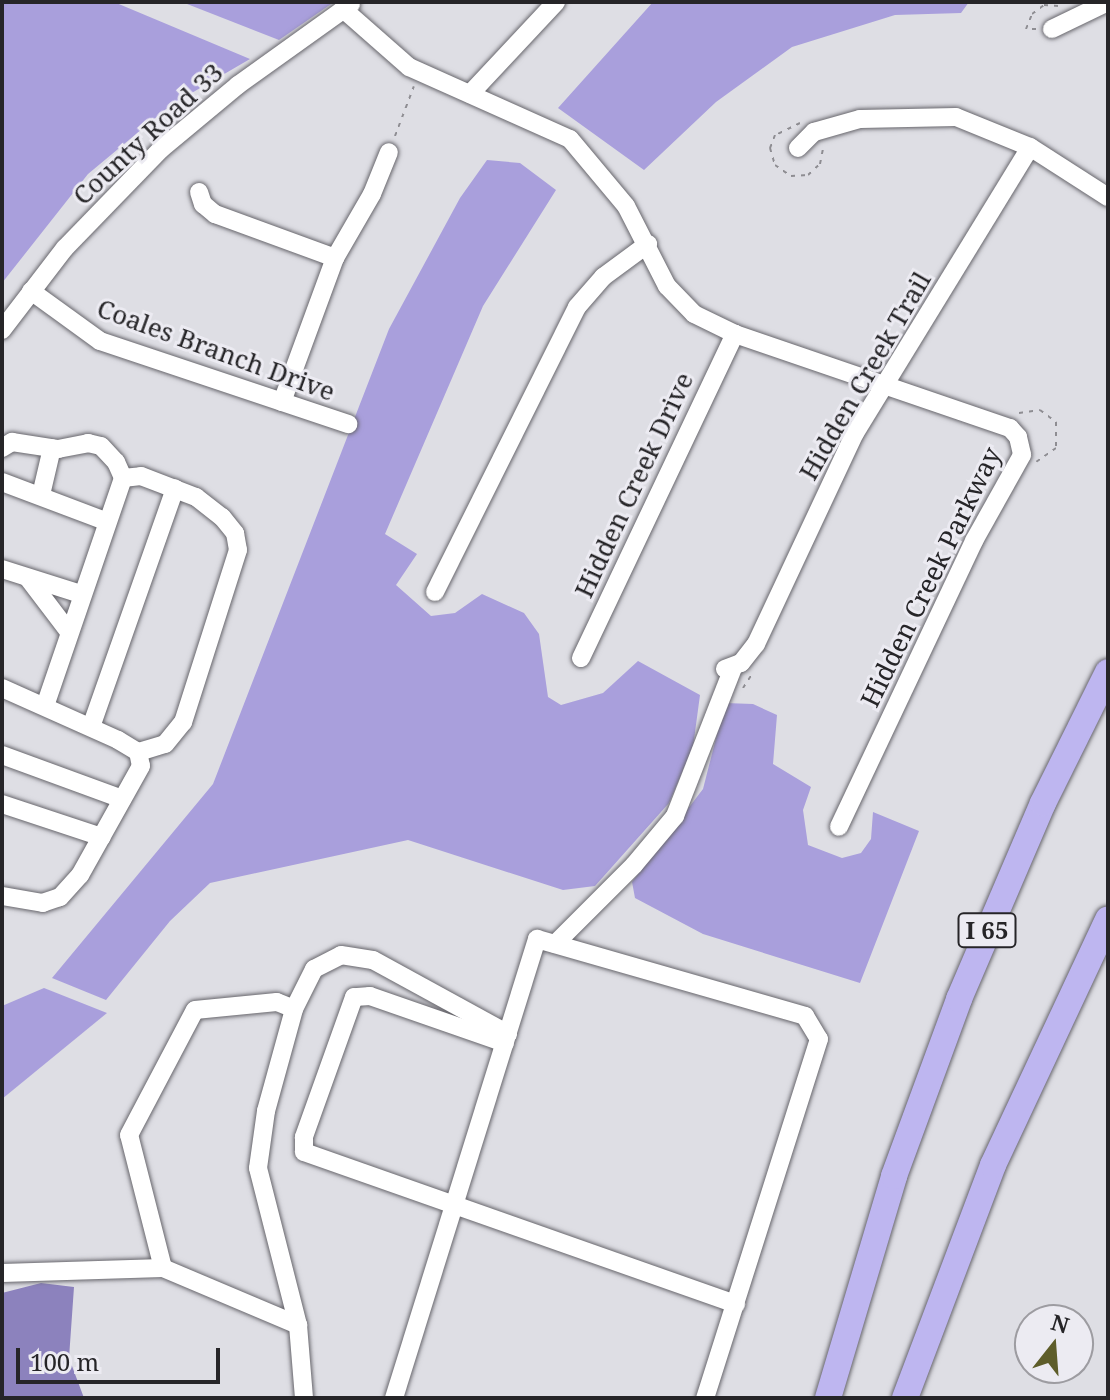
<!DOCTYPE html>
<html>
<head>
<meta charset="utf-8">
<style>
	body { margin:0 }
	#map { position:relative; width:1110px; height:1400px; overflow:hidden; background:#dedee4; font-family:"Noto Serif",serif }
	div>[style] { position:absolute }
	[style*='--x'] { left:calc(var(--x)*1px); top:calc(var(--y)*1px); width:calc(var(--w)*1px); rotate:calc(var(--a)*1deg) }
	.forest>* { inset:0; background:#a99fdc }
	.water>* { inset:0; background:#8c82bd }
	.path>* { height:2px; margin-top:-1px; transform-origin:0; background:repeating-linear-gradient(90deg,#8e8d92 0 4px,transparent 0 10px) }
	.roads { filter:drop-shadow(0 0 2px #67666c) drop-shadow(0 0 2px #67666c) }
	.minor>* { height:18px; margin:-9px; padding:0 9px; transform-origin:9px; border-radius:9px; background:#fff }
	.highway>* { height:26px; margin:-13px; padding:0 13px; transform-origin:13px; border-radius:13px; background:#beb6f0 }
	span { translate:-50% -50%; white-space:nowrap; text-align:center; line-height:1.15; -webkit-text-stroke:6px #ecebf2; paint-order:stroke }
	.shield-label span { padding:2px 6px; background:#ecebf2; border:2px solid; border-radius:6px; -webkit-text-stroke-width:0 }
	.shield-label { font-size:24px; color:#262528; font-weight:700 }
	.street-label { font-size:26px; color:#262528 }
	.frame { position:absolute; inset:0; border:4px solid #262528; pointer-events:none }
	.north { position:absolute; left:1014px; top:1304px; width:80px; height:80px; box-sizing:border-box; background:#ecebf2; border:2px solid #9d9ca1; border-radius:50%; rotate:17deg; font-size:22px; font-weight:700; line-height:32px; text-align:center; color:#262528 }
	.north::after { content:''; display:block; margin:auto; width:28px; height:36px; background:#5e5d2a; clip-path:polygon(50% 0,100% 100%,50% 72%,0 100%) }
	.scale { position:absolute; left:16px; top:1348px; width:204px; height:36px; box-sizing:border-box; border:4px solid #262528; border-top:0; padding-left:10px; font-size:24px; line-height:28px; white-space:nowrap; color:#262528; -webkit-text-stroke:6px #ecebf2; paint-order:stroke }
</style>
</head>
<body>
<div id="map">
	<div class="forest">
		<div style="clip-path:polygon(2px 2px,114px 2px,250px 59px,171px 105px,88px 174px,2px 283px)"></div>
		<div style="clip-path:polygon(182px 2px,334px 2px,279px 40px)"></div>
		<div style="clip-path:polygon(653px 2px,969px 2px,961px 13px,895px 15px,792px 47px,716px 102px,644px 170px,558px 108px)"></div>
		<div style="clip-path:polygon(487px 160px,520px 163px,556px 190px,483px 306px,385px 534px,417px 554px,396px 585px,431px 616px,455px 613px,482px 594px,524px 613px,539px 634px,548px 697px,561px 705px,603px 693px,638px 661px,700px 695px,693px 747px,669px 803px,595px 886px,563px 890px,408px 840px,210px 883px,170px 921px,106px 1000px,52px 978px,213px 784px,389px 329px,460px 198px)"></div>
		<div style="clip-path:polygon(725px 703px,753px 704px,777px 715px,773px 764px,811px 787px,803px 810px,808px 845px,842px 858px,861px 853px,871px 839px,873px 812px,919px 831px,860px 983px,703px 934px,635px 898px,632px 882px,703px 789px)"></div>
		<div style="clip-path:polygon(44px 988px,107px 1013px,2px 1099px,2px 1006px)"></div>
	</div>
	<div class="water">
		<div style="clip-path:polygon(41px 1283px,74px 1287px,69px 1358px,84px 1398px,2px 1398px,2px 1293px)"></div>
	</div>
	<div class="path">
		<div style="--x:1036;--y:29;--w:10;--a:180"></div>
		<div style="--x:1026;--y:29;--w:16;--a:-68"></div>
		<div style="--x:1032;--y:14;--w:15;--a:-37"></div>
		<div style="--x:1044;--y:5;--w:15;--a:4"></div>
		<div style="--x:800;--y:123;--w:28;--a:154"></div>
		<div style="--x:775;--y:135;--w:14;--a:111"></div>
		<div style="--x:770;--y:148;--w:18;--a:74"></div>
		<div style="--x:775;--y:165;--w:19;--a:35"></div>
		<div style="--x:791;--y:176;--w:17;--a:-3"></div>
		<div style="--x:808;--y:175;--w:16;--a:-43"></div>
		<div style="--x:820;--y:164;--w:16;--a:-79"></div>
		<div style="--x:395;--y:136;--w:53;--a:-69.2"></div>
		<div style="--x:1019;--y:413;--w:21;--a:-8"></div>
		<div style="--x:1040;--y:410;--w:20;--a:37"></div>
		<div style="--x:1056;--y:422;--w:26;--a:90"></div>
		<div style="--x:1056;--y:448;--w:24;--a:145"></div>
		<div style="--x:743;--y:688;--w:17;--a:-57"></div>
	</div>
	<div class="roads">
		<div class="minor">
			<div style="--x:343;--y:9;--w:88;--a:41.3"></div>
			<div style="--x:409;--y:67;--w:176;--a:24.1"></div>
			<div style="--x:570;--y:139;--w:87;--a:50.1"></div>
			<div style="--x:626;--y:206;--w:90;--a:62.9"></div>
			<div style="--x:667;--y:286;--w:39;--a:46"></div>
			<div style="--x:694;--y:314;--w:46;--a:26"></div>
			<div style="--x:735;--y:334;--w:291;--a:18.9"></div>
			<div style="--x:1010;--y:428;--w:12;--a:48"></div>
			<div style="--x:1018;--y:437;--w:18;--a:77"></div>
			<div style="--x:1022;--y:455;--w:98;--a:119.2"></div>
			<div style="--x:974;--y:541;--w:316;--a:115.3"></div>
			<div style="--x:1052;--y:29;--w:62;--a:-25.7"></div>
			<div style="--x:470;--y:94;--w:126;--a:-46.9"></div>
			<div style="--x:798;--y:148;--w:23;--a:-45"></div>
			<div style="--x:814;--y:132;--w:48;--a:-15.8"></div>
			<div style="--x:860;--y:119;--w:96;--a:-1.2"></div>
			<div style="--x:956;--y:117;--w:80;--a:22.1"></div>
			<div style="--x:1030;--y:147;--w:93;--a:32.7"></div>
			<div style="--x:199;--y:192;--w:13;--a:72"></div>
			<div style="--x:203;--y:204;--w:16;--a:40"></div>
			<div style="--x:215;--y:214;--w:128;--a:20.1"></div>
			<div style="--x:31;--y:291;--w:85;--a:35.9"></div>
			<div style="--x:100;--y:341;--w:262;--a:18.5"></div>
			<div style="--x:2;--y:330;--w:103;--a:-52.5"></div>
			<div style="--x:65;--y:248;--w:138;--a:-45.9"></div>
			<div style="--x:161;--y:149;--w:100;--a:-39.7"></div>
			<div style="--x:238;--y:85;--w:139;--a:-35.6"></div>
			<div style="--x:282;--y:402;--w:153;--a:-69.8"></div>
			<div style="--x:335;--y:258;--w:74;--a:-60"></div>
			<div style="--x:372;--y:194;--w:45;--a:-68"></div>
			<div style="--x:2;--y:448;--w:12;--a:-31"></div>
			<div style="--x:12;--y:442;--w:47;--a:8.7"></div>
			<div style="--x:58;--y:449;--w:31;--a:-11"></div>
			<div style="--x:88;--y:443;--w:13;--a:13"></div>
			<div style="--x:101;--y:446;--w:22;--a:47"></div>
			<div style="--x:116;--y:462;--w:17;--a:66"></div>
			<div style="--x:2;--y:482;--w:110;--a:20.7"></div>
			<div style="--x:41;--y:495;--w:48;--a:-76.8"></div>
			<div style="--x:2;--y:569;--w:83;--a:17.6"></div>
			<div style="--x:28;--y:578;--w:68;--a:52.8"></div>
			<div style="--x:435;--y:592;--w:318;--a:-63.5"></div>
			<div style="--x:577;--y:307;--w:40;--a:-49"></div>
			<div style="--x:603;--y:277;--w:56;--a:-36.3"></div>
			<div style="--x:581;--y:658;--w:359;--a:-64.6"></div>
			<div style="--x:725;--y:669;--w:17;--a:-21"></div>
			<div style="--x:741;--y:663;--w:24;--a:-52"></div>
			<div style="--x:756;--y:644;--w:233;--a:-64.9"></div>
			<div style="--x:855;--y:433;--w:335;--a:-58.5"></div>
			<div style="--x:2;--y:688;--w:127;--a:24.1"></div>
			<div style="--x:118;--y:740;--w:23;--a:31"></div>
			<div style="--x:138;--y:752;--w:14;--a:78"></div>
			<div style="--x:141;--y:766;--w:125;--a:119.2"></div>
			<div style="--x:80;--y:875;--w:30;--a:132"></div>
			<div style="--x:60;--y:897;--w:18;--a:161"></div>
			<div style="--x:43;--y:903;--w:42;--a:-170.3"></div>
			<div style="--x:45;--y:706;--w:241;--a:-71.1"></div>
			<div style="--x:123;--y:478;--w:18;--a:-6"></div>
			<div style="--x:141;--y:476;--w:59;--a:20.9"></div>
			<div style="--x:196;--y:497;--w:33;--a:38"></div>
			<div style="--x:222;--y:517;--w:21;--a:51"></div>
			<div style="--x:235;--y:533;--w:17;--a:80"></div>
			<div style="--x:238;--y:550;--w:181;--a:107.7"></div>
			<div style="--x:183;--y:722;--w:28;--a:129"></div>
			<div style="--x:165;--y:744;--w:28;--a:163"></div>
			<div style="--x:91;--y:727;--w:253;--a:-70.6"></div>
			<div style="--x:2;--y:755;--w:128;--a:20.1"></div>
			<div style="--x:2;--y:804;--w:105;--a:18.3"></div>
			<div style="--x:555;--y:944;--w:112;--a:-45"></div>
			<div style="--x:634;--y:865;--w:64;--a:-50.1"></div>
			<div style="--x:675;--y:816;--w:159;--a:-68.6"></div>
			<div style="--x:505;--y:1043;--w:143;--a:-160.8"></div>
			<div style="--x:370;--y:996;--w:16;--a:176"></div>
			<div style="--x:354;--y:997;--w:149;--a:109.7"></div>
			<div style="--x:304;--y:1137;--w:15;--a:90"></div>
			<div style="--x:304;--y:1152;--w:458;--a:19.4"></div>
			<div style="--x:163;--y:1268;--w:137;--a:-104.3"></div>
			<div style="--x:129;--y:1135;--w:141;--a:-62.2"></div>
			<div style="--x:195;--y:1010;--w:82;--a:-5.6"></div>
			<div style="--x:277;--y:1002;--w:18;--a:22"></div>
			<div style="--x:2;--y:1273;--w:161;--a:-1.8"></div>
			<div style="--x:163;--y:1268;--w:147;--a:22.9"></div>
			<div style="--x:304;--y:1398;--w:73;--a:-94.7"></div>
			<div style="--x:298;--y:1325;--w:162;--a:-104.3"></div>
			<div style="--x:258;--y:1168;--w:58;--a:-82"></div>
			<div style="--x:266;--y:1111;--w:106;--a:-74.6"></div>
			<div style="--x:294;--y:1009;--w:45;--a:-63.4"></div>
			<div style="--x:314;--y:969;--w:30;--a:-27"></div>
			<div style="--x:341;--y:955;--w:32;--a:9"></div>
			<div style="--x:373;--y:960;--w:154;--a:28.7"></div>
			<div style="--x:394;--y:1398;--w:481;--a:-72.7"></div>
			<div style="--x:537;--y:939;--w:279;--a:16"></div>
			<div style="--x:805;--y:1016;--w:27;--a:59"></div>
			<div style="--x:819;--y:1039;--w:377;--a:107.6"></div>
		</div>
		<div class="highway">
			<div style="--x:828;--y:1398;--w:232;--a:-73.4"></div>
			<div style="--x:894;--y:1176;--w:189;--a:-69.8"></div>
			<div style="--x:959;--y:999;--w:213;--a:-66.8"></div>
			<div style="--x:1043;--y:803;--w:146;--a:-63.6"></div>
			<div style="--x:905;--y:1398;--w:249;--a:-69.3"></div>
			<div style="--x:993;--y:1165;--w:271;--a:-64.9"></div>
		</div>
	</div>
	<div class="shield-label">
		<span style="left:987px;top:930px">I 65</span>
	</div>
	<div class="street-label">
		<span style="left:148px;top:134px;rotate:-43deg">County Road 33</span>
		<span style="left:216px;top:350px;rotate:20deg">Coales Branch Drive</span>
		<span style="left:865px;top:376px;rotate:-60deg">Hidden Creek Trail</span>
		<span style="left:634px;top:485px;rotate:-65deg">Hidden Creek Drive</span>
		<span style="left:931px;top:577px;rotate:-64deg">Hidden Creek Parkway</span>
	</div>
	<div class="frame"></div>
	<div class="north">N</div>
	<div class="scale">100 m</div>
</div>
</body>
</html>
